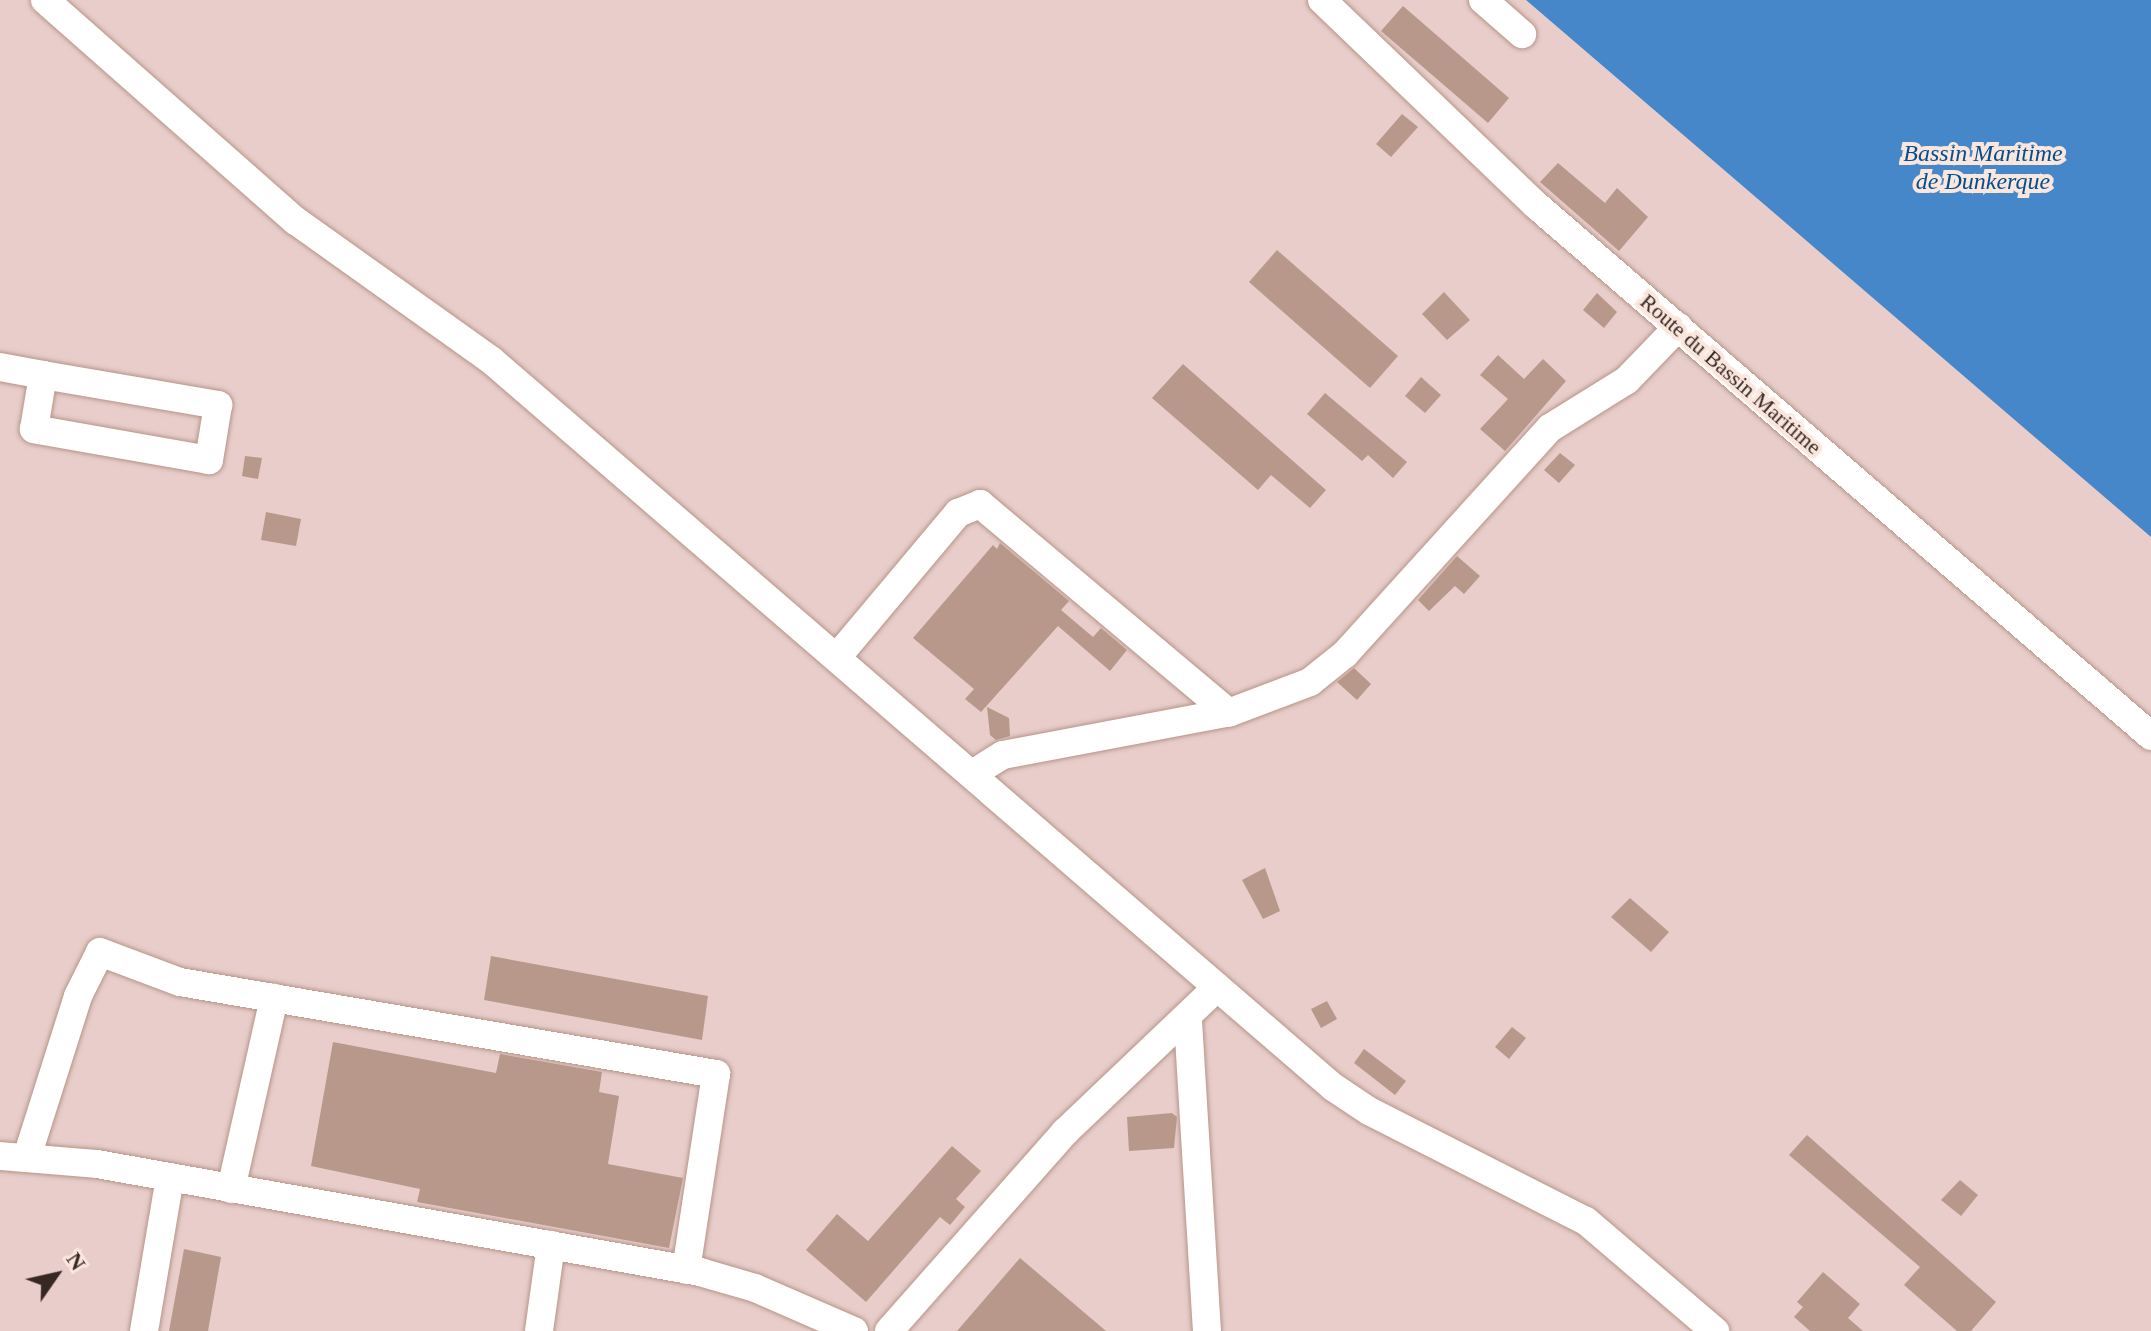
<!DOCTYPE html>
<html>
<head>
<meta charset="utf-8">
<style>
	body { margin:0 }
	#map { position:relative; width:2151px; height:1331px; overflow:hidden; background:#f8d6c7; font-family:"Times New Roman",serif }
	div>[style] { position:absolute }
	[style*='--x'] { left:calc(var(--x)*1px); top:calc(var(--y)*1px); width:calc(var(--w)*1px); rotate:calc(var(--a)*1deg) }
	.industrial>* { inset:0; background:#e8cdcb }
	.water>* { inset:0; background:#4687c9 }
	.building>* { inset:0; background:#b8988a }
	.roads { filter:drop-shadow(0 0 2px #b59587) drop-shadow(0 0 2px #b59587) }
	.minor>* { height:28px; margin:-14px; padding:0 14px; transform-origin:14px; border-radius:14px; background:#fff }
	span { translate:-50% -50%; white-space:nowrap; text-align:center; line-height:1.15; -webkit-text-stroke:8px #fbe6dd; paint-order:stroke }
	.street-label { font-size:22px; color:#362924 }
	.water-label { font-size:24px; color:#034f8d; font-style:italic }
	.north { position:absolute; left:16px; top:1235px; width:80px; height:80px; -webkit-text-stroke:6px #fbe6dd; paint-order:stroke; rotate:56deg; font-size:22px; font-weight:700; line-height:32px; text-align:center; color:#362924 }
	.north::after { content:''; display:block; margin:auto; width:28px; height:36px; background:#362924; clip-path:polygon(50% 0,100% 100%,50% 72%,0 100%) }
</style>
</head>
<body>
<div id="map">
	<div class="industrial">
		<div style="clip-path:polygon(0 0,1526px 0,2151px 537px,2151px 1331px,0 1331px)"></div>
	</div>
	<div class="water">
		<div style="clip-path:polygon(1526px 0,2151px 0,2151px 537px,1816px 249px)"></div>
	</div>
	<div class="building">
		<div style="clip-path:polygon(1403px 6px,1509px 98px,1488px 123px,1381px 31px)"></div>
		<div style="clip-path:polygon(1402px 114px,1418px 127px,1391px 157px,1376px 144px)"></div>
		<div style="clip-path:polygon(1558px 163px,1605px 203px,1617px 188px,1648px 217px,1619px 251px,1540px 182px)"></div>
		<div style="clip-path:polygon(1277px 250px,1398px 356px,1370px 388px,1249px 282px)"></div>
		<div style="clip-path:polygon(1444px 292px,1470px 320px,1447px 340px,1422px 314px)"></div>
		<div style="clip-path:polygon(1597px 293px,1617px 312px,1604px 328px,1583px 310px)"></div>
		<div style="clip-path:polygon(1498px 355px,1524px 379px,1543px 359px,1566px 381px,1505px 451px,1480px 429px,1508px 399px,1480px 375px)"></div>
		<div style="clip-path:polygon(1183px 364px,1326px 490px,1310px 508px,1271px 475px,1258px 490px,1152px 398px)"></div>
		<div style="clip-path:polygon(1421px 377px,1441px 395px,1425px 413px,1405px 396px)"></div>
		<div style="clip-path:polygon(1325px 393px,1407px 462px,1393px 478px,1368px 455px,1362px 461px,1307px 414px)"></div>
		<div style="clip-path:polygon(1560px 453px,1575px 465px,1559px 483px,1544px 470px)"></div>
		<div style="clip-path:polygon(245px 456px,262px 458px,258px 479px,242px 476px)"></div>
		<div style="clip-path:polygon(266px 512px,301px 519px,296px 546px,261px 540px)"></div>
		<div style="clip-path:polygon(1000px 543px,1069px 601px,1061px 610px,1093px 637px,1101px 628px,1127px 650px,1110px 671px,1058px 626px,981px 712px,965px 699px,974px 689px,913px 638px,993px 545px,997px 549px)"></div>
		<div style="clip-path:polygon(1457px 556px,1480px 576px,1464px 594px,1455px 586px,1429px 611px,1418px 600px)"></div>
		<div style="clip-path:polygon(1354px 668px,1371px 684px,1357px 700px,1337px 682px)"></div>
		<div style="clip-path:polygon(987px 707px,1009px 718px,1010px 736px,996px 740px,990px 735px)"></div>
		<div style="clip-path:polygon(1265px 868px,1280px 911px,1263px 919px,1242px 880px)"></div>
		<div style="clip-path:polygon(1630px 898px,1669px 932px,1651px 952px,1611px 917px)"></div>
		<div style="clip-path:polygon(491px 956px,708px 996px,702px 1040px,484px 1000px)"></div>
		<div style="clip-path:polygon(1327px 1001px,1337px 1019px,1321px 1028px,1311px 1009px)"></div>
		<div style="clip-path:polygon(1512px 1027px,1526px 1038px,1509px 1059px,1495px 1047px)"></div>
		<div style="clip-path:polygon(333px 1042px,496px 1073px,500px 1054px,602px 1072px,599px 1092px,619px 1096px,608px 1164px,683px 1178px,669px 1248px,417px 1202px,420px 1189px,311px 1166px)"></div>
		<div style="clip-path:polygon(1364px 1049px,1406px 1081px,1395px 1095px,1354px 1063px)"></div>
		<div style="clip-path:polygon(1172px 1113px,1177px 1117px,1174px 1148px,1129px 1151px,1127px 1117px)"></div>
		<div style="clip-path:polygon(1807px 1135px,1996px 1302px,1971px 1331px,1957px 1331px,1904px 1285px,1920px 1267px,1789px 1155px)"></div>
		<div style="clip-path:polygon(952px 1146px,981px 1171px,956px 1199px,965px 1207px,950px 1225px,940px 1217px,866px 1302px,806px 1250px,837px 1214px,868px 1241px)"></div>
		<div style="clip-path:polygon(1960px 1180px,1978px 1195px,1961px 1216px,1941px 1200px)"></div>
		<div style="clip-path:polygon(184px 1249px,221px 1257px,208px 1331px,169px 1331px)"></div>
		<div style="clip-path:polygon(1020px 1258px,1106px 1331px,957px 1331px)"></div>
		<div style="clip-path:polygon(1823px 1272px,1860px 1304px,1848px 1318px,1863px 1331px,1810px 1331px,1794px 1317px,1803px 1307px,1797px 1302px)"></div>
	</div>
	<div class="roads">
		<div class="minor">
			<div style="--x:45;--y:0;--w:334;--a:41.4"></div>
			<div style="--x:296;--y:221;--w:239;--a:35.5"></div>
			<div style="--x:491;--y:360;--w:1112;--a:40.81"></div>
			<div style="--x:1333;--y:1087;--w:43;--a:33.7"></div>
			<div style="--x:1369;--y:1111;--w:243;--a:26.9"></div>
			<div style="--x:1586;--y:1221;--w:170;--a:40.5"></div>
			<div style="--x:1322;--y:0;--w:298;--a:43.8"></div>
			<div style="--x:1537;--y:206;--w:811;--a:40.8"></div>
			<div style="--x:1483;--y:0;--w:52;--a:41.1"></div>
			<div style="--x:0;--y:367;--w:44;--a:10.5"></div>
			<div style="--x:43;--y:375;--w:178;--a:9.7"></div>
			<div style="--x:218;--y:405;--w:56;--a:99.3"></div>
			<div style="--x:209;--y:460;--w:178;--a:-170"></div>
			<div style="--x:34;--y:429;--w:55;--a:-80.5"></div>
			<div style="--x:838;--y:656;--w:187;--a:-50"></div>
			<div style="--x:958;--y:513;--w:24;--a:-22"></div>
			<div style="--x:980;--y:504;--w:325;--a:40"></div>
			<div style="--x:974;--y:773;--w:34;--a:-32"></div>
			<div style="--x:1003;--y:755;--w:232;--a:-10.7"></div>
			<div style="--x:1231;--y:712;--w:85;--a:-20.8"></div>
			<div style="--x:1310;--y:682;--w:45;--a:-38.7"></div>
			<div style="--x:1345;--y:654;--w:305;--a:-47.8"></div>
			<div style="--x:1550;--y:428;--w:91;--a:-31.9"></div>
			<div style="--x:1627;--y:380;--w:74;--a:-46.1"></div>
			<div style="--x:1188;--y:1021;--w:311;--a:86.5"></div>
			<div style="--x:0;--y:1156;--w:97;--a:4.7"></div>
			<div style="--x:97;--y:1164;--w:613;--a:10.15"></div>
			<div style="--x:700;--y:1272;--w:57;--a:16.2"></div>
			<div style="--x:755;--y:1288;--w:108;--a:23.5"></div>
			<div style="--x:27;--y:1157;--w:169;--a:-72.4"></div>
			<div style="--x:78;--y:996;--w:49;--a:-63.4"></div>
			<div style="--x:100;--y:952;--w:85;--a:20.6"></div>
			<div style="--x:180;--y:982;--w:544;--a:9.74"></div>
			<div style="--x:716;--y:1074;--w:198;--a:98.7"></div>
			<div style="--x:231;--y:1189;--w:196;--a:-77.3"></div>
			<div style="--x:144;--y:1331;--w:156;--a:-80.4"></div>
			<div style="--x:539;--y:1331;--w:87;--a:-82.1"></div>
			<div style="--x:889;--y:1331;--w:266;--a:-48.5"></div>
			<div style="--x:1065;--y:1132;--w:210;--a:-43.6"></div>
		</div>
	</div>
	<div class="street-label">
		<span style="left:1731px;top:374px;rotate:41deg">Route du Bassin Maritime</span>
	</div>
	<div class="water-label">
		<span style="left:1983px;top:168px">Bassin Maritime<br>de Dunkerque</span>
	</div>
	<div class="north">N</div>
</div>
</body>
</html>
